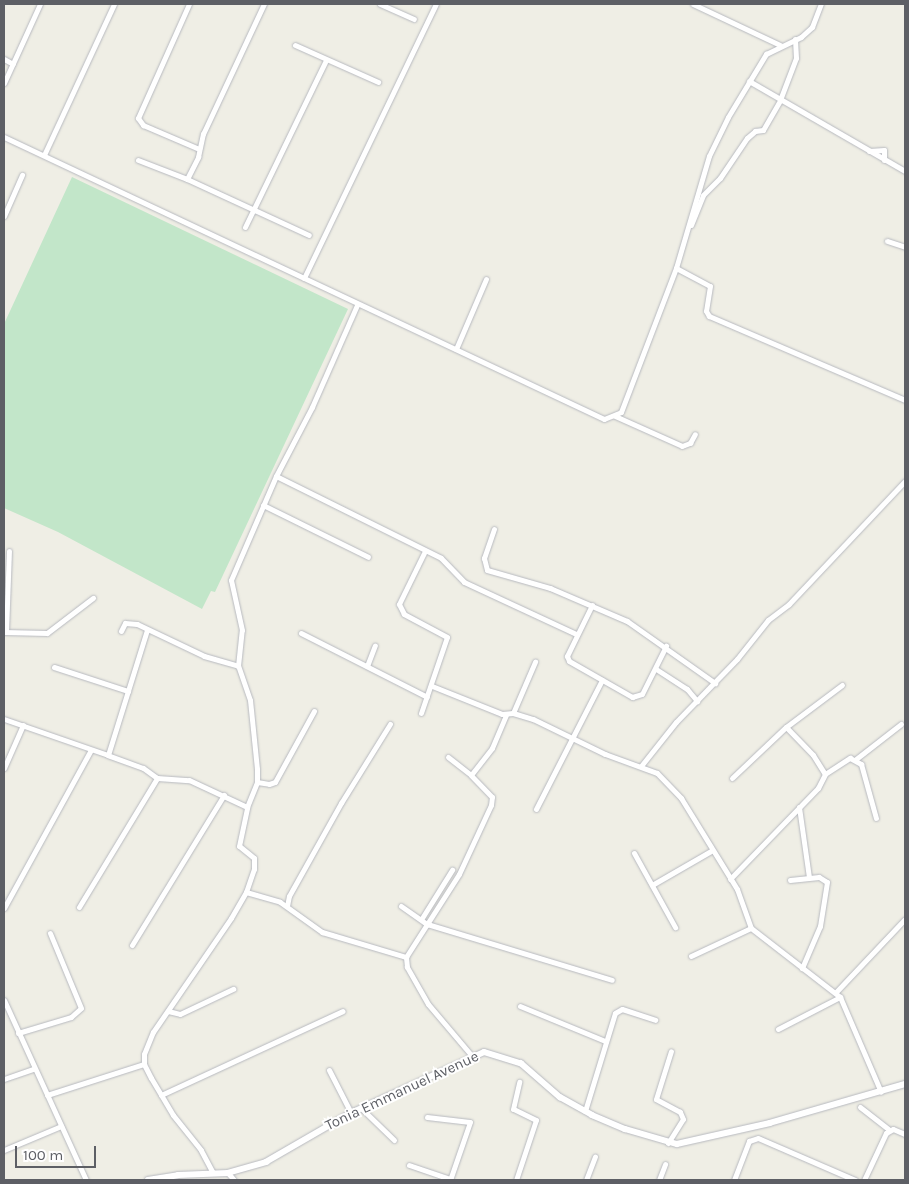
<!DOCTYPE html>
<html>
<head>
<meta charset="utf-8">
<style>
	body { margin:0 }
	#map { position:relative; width:909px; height:1184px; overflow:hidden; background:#efeee5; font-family:Karla,sans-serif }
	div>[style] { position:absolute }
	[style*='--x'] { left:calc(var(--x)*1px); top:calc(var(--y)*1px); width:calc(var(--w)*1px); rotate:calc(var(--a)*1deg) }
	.green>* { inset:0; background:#c2e6c9 }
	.roads { filter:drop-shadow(0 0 1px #b7b9bf) drop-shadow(0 0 1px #b7b9bf) }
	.minor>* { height:5px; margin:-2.5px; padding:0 2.5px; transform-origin:2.5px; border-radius:2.5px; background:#fff }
	.tertiary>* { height:5.5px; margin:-2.75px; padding:0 2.75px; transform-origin:2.75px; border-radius:2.75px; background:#fff }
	span { translate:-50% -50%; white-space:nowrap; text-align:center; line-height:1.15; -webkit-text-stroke:4px #fff; paint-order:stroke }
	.street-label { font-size:15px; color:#5d5f65 }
	.frame { position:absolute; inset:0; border:5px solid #5d5f65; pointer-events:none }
	.scale { position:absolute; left:15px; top:1146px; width:81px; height:22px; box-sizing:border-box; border:2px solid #5d5f65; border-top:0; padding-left:6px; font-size:15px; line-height:18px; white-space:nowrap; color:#5d5f65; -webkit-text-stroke:4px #fff; paint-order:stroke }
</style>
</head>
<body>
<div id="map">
	<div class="green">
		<div style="clip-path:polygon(72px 177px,348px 309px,215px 592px,211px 591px,202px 609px,58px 532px,4px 508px,4px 324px)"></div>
	</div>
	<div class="roads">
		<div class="minor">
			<div style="--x:189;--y:4;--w:125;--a:114.1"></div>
			<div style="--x:138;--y:118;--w:9;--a:54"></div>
			<div style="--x:143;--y:125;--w:61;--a:23.2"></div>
			<div style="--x:380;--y:4;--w:37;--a:24"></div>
			<div style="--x:693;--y:4;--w:96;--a:25.2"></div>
			<div style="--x:295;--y:45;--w:91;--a:24"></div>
			<div style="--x:4;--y:59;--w:10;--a:29"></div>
			<div style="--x:749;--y:81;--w:180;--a:30"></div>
			<div style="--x:4;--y:83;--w:87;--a:-65.5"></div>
			<div style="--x:4;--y:137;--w:663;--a:25.17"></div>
			<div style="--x:604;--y:419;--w:18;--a:-22"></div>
			<div style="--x:621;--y:412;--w:154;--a:-69.1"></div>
			<div style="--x:676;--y:268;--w:117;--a:-73.6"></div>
			<div style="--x:709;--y:156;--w:43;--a:-64"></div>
			<div style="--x:728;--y:117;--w:74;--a:-58.9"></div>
			<div style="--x:766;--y:54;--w:39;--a:-26"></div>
			<div style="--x:801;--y:37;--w:15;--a:-42"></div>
			<div style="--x:812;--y:27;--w:25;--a:-69"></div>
			<div style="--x:869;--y:151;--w:15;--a:-4"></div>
			<div style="--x:884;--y:150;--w:10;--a:90"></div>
			<div style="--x:44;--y:155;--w:166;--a:-65.1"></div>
			<div style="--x:138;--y:160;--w:53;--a:21.2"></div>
			<div style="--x:187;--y:179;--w:25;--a:-63"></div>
			<div style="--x:198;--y:157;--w:24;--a:-78"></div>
			<div style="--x:203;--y:134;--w:144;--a:-64.9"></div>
			<div style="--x:187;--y:179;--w:134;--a:24.7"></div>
			<div style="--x:4;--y:216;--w:45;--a:-66.3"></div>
			<div style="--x:691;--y:225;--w:32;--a:-68"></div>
			<div style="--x:703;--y:195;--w:24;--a:-45"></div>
			<div style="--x:720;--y:178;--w:48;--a:-56"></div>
			<div style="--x:747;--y:138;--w:11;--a:-41"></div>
			<div style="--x:755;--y:131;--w:8;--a:-7"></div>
			<div style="--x:763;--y:130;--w:34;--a:-60"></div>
			<div style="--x:780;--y:100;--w:45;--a:-69.1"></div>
			<div style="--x:796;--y:58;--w:19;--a:-93"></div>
			<div style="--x:245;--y:227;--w:186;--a:-64.1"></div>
			<div style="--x:887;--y:241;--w:19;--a:18"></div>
			<div style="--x:676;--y:268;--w:38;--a:28"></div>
			<div style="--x:710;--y:286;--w:25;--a:99"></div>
			<div style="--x:706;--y:311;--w:6;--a:59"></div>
			<div style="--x:709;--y:316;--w:213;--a:23.2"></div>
			<div style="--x:304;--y:278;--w:304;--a:-64.3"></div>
			<div style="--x:456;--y:349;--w:76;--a:-66.8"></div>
			<div style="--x:615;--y:416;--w:73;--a:24.1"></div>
			<div style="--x:682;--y:446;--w:9;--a:-21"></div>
			<div style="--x:690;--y:443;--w:10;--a:-61"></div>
			<div style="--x:276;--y:476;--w:184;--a:26.4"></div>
			<div style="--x:441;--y:558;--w:33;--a:46"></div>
			<div style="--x:464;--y:582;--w:123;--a:24.9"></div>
			<div style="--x:263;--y:505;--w:117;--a:26.3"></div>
			<div style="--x:494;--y:529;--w:31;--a:109"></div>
			<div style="--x:484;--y:558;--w:12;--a:76"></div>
			<div style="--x:487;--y:570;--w:66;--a:15.9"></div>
			<div style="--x:550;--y:588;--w:84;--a:23.2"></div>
			<div style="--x:627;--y:621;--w:108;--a:35.2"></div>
			<div style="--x:592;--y:605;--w:57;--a:116.1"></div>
			<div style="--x:567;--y:656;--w:5;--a:68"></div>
			<div style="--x:569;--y:661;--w:73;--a:29.7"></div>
			<div style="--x:632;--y:697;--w:10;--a:-17"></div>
			<div style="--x:642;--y:694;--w:54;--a:-63.4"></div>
			<div style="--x:121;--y:631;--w:9;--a:-63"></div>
			<div style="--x:125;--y:623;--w:12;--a:5"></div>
			<div style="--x:137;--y:624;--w:74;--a:25.5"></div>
			<div style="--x:204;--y:656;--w:35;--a:16"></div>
			<div style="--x:4;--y:632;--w:43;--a:1.3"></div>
			<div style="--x:47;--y:633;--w:58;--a:-37.3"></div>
			<div style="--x:6;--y:632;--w:81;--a:-87.9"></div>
			<div style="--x:301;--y:633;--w:141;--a:26.9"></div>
			<div style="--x:367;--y:666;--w:22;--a:-69"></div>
			<div style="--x:54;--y:667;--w:78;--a:18"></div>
			<div style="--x:656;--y:669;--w:37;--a:33"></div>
			<div style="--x:687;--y:689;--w:16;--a:50"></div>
			<div style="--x:432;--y:686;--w:75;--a:21.8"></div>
			<div style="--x:502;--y:714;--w:11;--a:-5"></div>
			<div style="--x:513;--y:713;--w:21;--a:17"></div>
			<div style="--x:533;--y:719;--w:80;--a:25.9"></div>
			<div style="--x:605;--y:754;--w:55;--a:20.1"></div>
			<div style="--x:657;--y:773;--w:35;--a:46"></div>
			<div style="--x:681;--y:798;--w:107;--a:58.4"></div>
			<div style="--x:737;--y:889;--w:41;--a:70.3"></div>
			<div style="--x:751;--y:928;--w:113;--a:37.8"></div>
			<div style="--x:840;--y:997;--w:103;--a:66.7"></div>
			<div style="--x:421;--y:713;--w:80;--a:-71.1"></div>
			<div style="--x:447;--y:637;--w:49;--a:-151.9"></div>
			<div style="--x:404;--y:614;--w:11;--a:-117"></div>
			<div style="--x:399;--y:604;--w:59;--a:-63.9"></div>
			<div style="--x:513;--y:713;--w:56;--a:-66.7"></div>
			<div style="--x:4;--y:719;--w:110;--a:19.1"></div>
			<div style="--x:108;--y:755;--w:131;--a:-72.7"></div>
			<div style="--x:786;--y:727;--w:39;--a:46"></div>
			<div style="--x:813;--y:755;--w:22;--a:58"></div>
			<div style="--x:448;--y:757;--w:29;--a:38"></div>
			<div style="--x:856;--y:759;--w:57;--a:-37.9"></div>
			<div style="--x:641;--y:766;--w:56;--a:-51.5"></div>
			<div style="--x:676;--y:722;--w:88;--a:-45.9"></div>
			<div style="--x:737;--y:659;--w:50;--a:-51.5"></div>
			<div style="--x:768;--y:620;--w:26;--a:-37"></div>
			<div style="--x:789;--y:604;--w:169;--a:-46.7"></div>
			<div style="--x:4;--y:768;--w:47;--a:-66.2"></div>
			<div style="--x:157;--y:778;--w:32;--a:4"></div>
			<div style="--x:189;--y:780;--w:64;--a:25"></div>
			<div style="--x:732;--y:778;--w:74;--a:-43.4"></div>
			<div style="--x:786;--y:727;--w:70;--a:-36.9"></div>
			<div style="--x:257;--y:782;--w:12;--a:9"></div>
			<div style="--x:269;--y:784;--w:6;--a:-18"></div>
			<div style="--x:275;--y:782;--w:81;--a:-61.2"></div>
			<div style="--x:799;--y:807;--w:71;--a:81.9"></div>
			<div style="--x:536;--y:809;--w:145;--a:-62.9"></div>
			<div style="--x:634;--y:853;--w:85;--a:61"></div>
			<div style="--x:730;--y:879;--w:127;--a:-46"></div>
			<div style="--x:818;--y:788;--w:16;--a:-63"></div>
			<div style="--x:825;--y:774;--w:30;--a:-33"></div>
			<div style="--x:850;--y:758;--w:13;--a:29"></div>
			<div style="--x:861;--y:764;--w:56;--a:74.5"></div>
			<div style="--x:790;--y:880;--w:29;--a:-6"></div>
			<div style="--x:819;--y:877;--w:9;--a:32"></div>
			<div style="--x:827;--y:882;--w:45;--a:99"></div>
			<div style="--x:820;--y:926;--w:46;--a:113.2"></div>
			<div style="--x:652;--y:885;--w:68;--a:-30"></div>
			<div style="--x:246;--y:892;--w:35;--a:16"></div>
			<div style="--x:280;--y:902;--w:52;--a:35.5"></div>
			<div style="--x:322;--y:932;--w:88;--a:16.6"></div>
			<div style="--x:287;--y:906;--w:10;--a:-79"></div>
			<div style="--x:289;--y:896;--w:107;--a:-60.8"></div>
			<div style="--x:341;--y:803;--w:93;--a:-58.2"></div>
			<div style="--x:401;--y:906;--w:32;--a:35"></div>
			<div style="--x:427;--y:924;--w:193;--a:16.8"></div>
			<div style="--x:79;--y:907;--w:151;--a:-58.8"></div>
			<div style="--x:157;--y:778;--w:17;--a:-144"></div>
			<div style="--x:143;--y:768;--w:37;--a:-160"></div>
			<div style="--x:4;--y:908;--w:180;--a:-61.2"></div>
			<div style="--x:422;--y:918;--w:57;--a:-58"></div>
			<div style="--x:132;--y:945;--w:176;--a:-58.5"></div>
			<div style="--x:691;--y:956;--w:66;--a:-25"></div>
			<div style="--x:836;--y:992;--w:100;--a:-46.6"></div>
			<div style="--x:4;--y:1000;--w:198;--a:65.5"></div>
			<div style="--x:520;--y:1006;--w:92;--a:22.4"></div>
			<div style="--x:168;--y:1011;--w:12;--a:14"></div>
			<div style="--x:180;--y:1014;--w:59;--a:-25.3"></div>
			<div style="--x:778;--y:1029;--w:70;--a:-27.3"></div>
			<div style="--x:18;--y:1033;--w:55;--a:-16.8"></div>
			<div style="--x:71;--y:1017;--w:13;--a:-42"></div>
			<div style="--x:81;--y:1008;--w:81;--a:-112.5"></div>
			<div style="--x:472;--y:1056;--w:68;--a:-130.2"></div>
			<div style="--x:428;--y:1004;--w:43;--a:-119.6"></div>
			<div style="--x:407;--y:967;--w:10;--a:-96"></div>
			<div style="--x:406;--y:957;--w:98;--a:-57.4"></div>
			<div style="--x:459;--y:874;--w:76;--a:-65.1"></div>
			<div style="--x:491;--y:805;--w:8;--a:-83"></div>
			<div style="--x:492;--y:797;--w:30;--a:-134"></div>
			<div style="--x:471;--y:775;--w:34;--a:-52"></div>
			<div style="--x:492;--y:748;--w:36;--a:-67"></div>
			<div style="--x:329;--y:1070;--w:48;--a:62.9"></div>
			<div style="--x:4;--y:1079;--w:31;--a:-19"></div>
			<div style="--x:47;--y:1095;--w:102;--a:-17.7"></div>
			<div style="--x:161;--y:1095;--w:200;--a:-24.8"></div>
			<div style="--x:860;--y:1107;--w:37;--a:38"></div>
			<div style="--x:361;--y:1108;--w:46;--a:44.1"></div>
			<div style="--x:585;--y:1111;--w:102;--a:-73"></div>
			<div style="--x:615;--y:1013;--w:8;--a:-30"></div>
			<div style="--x:622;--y:1009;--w:35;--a:18"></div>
			<div style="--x:427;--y:1117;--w:43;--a:6.6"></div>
			<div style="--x:470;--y:1122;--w:61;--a:109"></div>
			<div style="--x:668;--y:1143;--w:28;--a:-58"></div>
			<div style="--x:683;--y:1119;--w:8;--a:-113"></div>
			<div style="--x:680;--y:1112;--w:27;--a:-152"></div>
			<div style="--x:656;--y:1099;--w:50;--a:-72.6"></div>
			<div style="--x:4;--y:1150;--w:62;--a:-22.8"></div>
			<div style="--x:409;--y:1165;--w:43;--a:18.9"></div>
			<div style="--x:213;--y:1173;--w:26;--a:-118"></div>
			<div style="--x:201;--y:1150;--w:45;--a:-128.7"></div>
			<div style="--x:173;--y:1115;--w:43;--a:-120.7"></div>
			<div style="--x:151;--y:1078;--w:16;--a:-117"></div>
			<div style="--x:144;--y:1064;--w:10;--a:-90"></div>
			<div style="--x:144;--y:1054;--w:24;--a:-68"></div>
			<div style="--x:153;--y:1032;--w:138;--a:-55.6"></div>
			<div style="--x:231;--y:918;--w:30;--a:-60"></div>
			<div style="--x:246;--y:892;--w:24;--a:-71"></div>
			<div style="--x:254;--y:869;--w:11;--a:-90"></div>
			<div style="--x:254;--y:858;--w:19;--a:-141"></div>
			<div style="--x:239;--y:846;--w:40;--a:-78"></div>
			<div style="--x:247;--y:807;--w:27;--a:-68"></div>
			<div style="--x:257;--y:782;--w:13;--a:-90"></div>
			<div style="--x:257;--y:769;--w:69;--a:-95.8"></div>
			<div style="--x:250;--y:700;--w:36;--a:-109"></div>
			<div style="--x:238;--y:666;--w:36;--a:-84"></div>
			<div style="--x:242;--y:630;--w:51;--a:-102.4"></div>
			<div style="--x:231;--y:580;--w:113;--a:-66.6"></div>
			<div style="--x:276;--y:476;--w:78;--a:-62.4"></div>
			<div style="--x:312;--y:407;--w:111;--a:-66.2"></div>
			<div style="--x:228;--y:1173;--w:9;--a:49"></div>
			<div style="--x:516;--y:1180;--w:63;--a:-71.6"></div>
			<div style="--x:536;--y:1120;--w:25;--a:-154"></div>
			<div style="--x:513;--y:1109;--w:28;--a:-77"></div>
			<div style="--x:586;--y:1180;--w:25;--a:-69"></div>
			<div style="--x:659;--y:1180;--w:17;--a:-69"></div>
			<div style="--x:734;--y:1180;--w:42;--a:-69"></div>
			<div style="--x:749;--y:1141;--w:9;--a:-18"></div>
			<div style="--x:758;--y:1138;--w:106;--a:23.4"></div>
			<div style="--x:864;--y:1180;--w:52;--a:-64.9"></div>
			<div style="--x:886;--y:1133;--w:8;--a:-30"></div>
			<div style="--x:893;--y:1129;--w:13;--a:23"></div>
		</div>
		<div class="tertiary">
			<div style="--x:148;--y:1180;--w:30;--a:-9"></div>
			<div style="--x:178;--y:1175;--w:50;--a:-2.3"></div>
			<div style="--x:228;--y:1173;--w:40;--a:-16"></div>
			<div style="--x:266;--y:1162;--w:98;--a:-30"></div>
			<div style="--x:351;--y:1113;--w:146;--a:-24.6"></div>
			<div style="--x:484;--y:1052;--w:39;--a:17"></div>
			<div style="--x:521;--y:1063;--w:52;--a:41.1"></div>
			<div style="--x:560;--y:1097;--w:37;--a:29"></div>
			<div style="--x:592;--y:1115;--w:36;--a:23"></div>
			<div style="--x:625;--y:1129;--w:54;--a:16.1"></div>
			<div style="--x:677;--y:1144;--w:95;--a:-12.7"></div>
			<div style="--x:770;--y:1123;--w:141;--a:-16.1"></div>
		</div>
	</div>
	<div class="street-label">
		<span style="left:402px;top:1091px;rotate:-25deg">Tonia Emmanuel Avenue</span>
	</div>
	<div class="frame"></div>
	<div class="scale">100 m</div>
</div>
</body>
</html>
